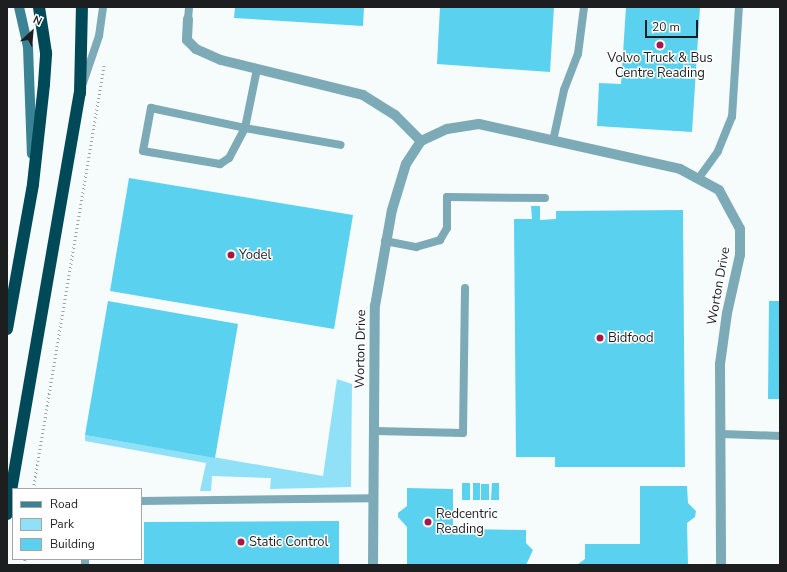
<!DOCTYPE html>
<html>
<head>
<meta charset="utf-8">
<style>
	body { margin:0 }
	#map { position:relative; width:787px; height:572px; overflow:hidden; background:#f6fbfc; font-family:"Nunito Sans",sans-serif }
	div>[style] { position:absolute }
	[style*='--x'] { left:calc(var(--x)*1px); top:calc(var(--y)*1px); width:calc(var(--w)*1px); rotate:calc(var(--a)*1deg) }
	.green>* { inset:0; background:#90e1f7 }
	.building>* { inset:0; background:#5ad2ef }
	.path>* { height:2.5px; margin-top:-1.25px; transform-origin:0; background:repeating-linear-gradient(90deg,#a0a4a5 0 1px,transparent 0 4px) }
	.lane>* { height:8px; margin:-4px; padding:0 4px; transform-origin:4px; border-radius:4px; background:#7daab7 }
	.street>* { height:10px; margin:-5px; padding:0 5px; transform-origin:5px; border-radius:5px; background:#7daab7 }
	.secondary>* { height:10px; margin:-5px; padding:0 5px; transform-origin:5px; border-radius:5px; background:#3a8395 }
	.highway>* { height:12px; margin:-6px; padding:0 6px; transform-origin:6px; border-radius:6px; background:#004958 }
	.dots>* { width:11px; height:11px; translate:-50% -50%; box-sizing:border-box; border:2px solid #fff; border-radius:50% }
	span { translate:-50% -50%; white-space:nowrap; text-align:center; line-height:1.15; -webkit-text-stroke:3px #fff; paint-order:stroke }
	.poi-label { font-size:13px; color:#1c1e1f }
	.left { translate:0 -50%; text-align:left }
	.street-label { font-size:13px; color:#1c1e1f }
	.frame { position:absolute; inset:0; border:8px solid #1c1e1f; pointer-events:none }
	.legend { position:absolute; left:12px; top:488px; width:130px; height:72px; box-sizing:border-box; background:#fff; border:1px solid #a4a5a5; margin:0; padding:5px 7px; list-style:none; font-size:12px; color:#1c1e1f }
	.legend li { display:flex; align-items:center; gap:8px; height:20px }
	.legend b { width:20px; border:1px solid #a4a5a5 }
	.north { position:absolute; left:12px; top:12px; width:40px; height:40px; -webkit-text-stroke:3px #fff; paint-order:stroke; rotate:26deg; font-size:11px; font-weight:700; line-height:16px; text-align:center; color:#1c1e1f }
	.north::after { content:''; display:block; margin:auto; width:14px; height:18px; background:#1c1e1f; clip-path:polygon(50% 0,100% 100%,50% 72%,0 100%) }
	.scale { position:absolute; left:645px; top:20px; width:53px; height:18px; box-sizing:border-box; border:2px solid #1c1e1f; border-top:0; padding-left:5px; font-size:12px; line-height:14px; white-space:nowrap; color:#1c1e1f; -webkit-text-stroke:3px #fff; paint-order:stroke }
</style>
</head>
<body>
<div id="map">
	<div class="green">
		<div style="clip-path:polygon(337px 379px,352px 384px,351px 487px,270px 489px,271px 478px,212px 476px,211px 491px,200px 491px,206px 463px,85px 441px,85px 435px,323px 476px)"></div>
	</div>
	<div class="building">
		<div style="clip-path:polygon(235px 7px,364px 7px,363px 26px,234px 18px)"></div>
		<div style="clip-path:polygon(440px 7px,554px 7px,550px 72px,437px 64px)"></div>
		<div style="clip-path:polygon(626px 7px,700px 7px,692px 132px,597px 126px,599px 83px,621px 84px)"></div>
		<div style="clip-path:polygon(129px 178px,353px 215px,334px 329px,110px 291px)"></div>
		<div style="clip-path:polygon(531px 206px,540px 206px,540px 220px,556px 219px,556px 211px,683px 210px,685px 467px,555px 467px,555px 457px,516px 457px,514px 219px,532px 219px)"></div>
		<div style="clip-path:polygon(108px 301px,238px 324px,215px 458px,85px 435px)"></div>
		<div style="clip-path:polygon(769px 301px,780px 301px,780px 399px,768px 399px)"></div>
		<div style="clip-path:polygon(462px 483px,470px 483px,470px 500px,462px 500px)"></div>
		<div style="clip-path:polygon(473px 483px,480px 483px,480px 500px,473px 500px)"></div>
		<div style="clip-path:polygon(492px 483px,499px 483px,499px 500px,491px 500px)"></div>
		<div style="clip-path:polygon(481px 484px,489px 484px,489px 500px,481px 500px)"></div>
		<div style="clip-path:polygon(640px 486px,687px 486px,688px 503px,696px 511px,695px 517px,687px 523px,688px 565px,577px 565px,585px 559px,585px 544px,640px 544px)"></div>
		<div style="clip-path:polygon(407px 488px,453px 489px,453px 529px,526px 530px,526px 543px,533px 550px,526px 565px,407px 565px,407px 527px,398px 517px,398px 513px,407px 506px)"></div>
		<div style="clip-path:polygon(339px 521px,339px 565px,144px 565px,144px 522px)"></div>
	</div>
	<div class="path">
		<div style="--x:33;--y:489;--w:430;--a:-80.5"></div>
		<div style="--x:24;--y:565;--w:6;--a:-81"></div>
	</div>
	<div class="lane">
		<div style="--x:188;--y:19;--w:12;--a:-85"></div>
		<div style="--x:257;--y:69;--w:60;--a:101.5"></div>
		<div style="--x:245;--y:128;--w:97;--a:10"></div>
		<div style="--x:83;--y:83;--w:50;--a:-71.2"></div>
		<div style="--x:99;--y:36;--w:29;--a:-82"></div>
		<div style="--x:151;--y:108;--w:96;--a:12"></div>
		<div style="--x:245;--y:128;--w:34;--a:118"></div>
		<div style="--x:229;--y:158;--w:11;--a:146"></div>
		<div style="--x:220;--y:164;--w:78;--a:-170.4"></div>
		<div style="--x:143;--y:151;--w:44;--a:-79.5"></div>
		<div style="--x:553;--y:141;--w:52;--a:-77.8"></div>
		<div style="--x:564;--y:90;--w:39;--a:-69"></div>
		<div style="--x:578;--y:54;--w:47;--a:-82.7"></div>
		<div style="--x:698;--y:179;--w:34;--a:-54"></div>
		<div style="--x:718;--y:151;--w:37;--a:-68"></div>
		<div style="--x:732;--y:117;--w:110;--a:-86.4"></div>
		<div style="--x:385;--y:241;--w:32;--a:11"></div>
		<div style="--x:416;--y:247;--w:25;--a:-16"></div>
		<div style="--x:440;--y:240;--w:14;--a:-60"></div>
		<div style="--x:447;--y:228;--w:31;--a:-90"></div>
		<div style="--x:447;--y:197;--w:98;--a:0.6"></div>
		<div style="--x:374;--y:431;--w:89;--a:1.3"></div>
		<div style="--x:463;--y:433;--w:145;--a:-89.2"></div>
		<div style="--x:721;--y:434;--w:59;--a:1.9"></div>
		<div style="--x:141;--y:501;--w:232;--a:-0.7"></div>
		<div style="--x:85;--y:565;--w:6;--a:-90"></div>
	</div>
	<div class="street">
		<div style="--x:188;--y:19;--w:21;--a:93"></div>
		<div style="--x:187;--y:40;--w:13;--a:45"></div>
		<div style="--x:196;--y:49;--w:27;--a:24"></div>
		<div style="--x:221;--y:60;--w:146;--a:13.8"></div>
		<div style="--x:363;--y:95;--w:38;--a:32"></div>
		<div style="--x:395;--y:115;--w:37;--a:45"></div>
		<div style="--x:373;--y:565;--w:259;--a:-89.6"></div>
		<div style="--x:375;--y:306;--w:97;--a:-80"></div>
		<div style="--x:392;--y:210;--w:48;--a:-73.1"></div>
		<div style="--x:406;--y:164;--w:27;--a:-57"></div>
		<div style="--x:421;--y:141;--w:29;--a:-25"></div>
		<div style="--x:447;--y:129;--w:32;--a:-9"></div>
		<div style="--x:479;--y:124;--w:206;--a:12.6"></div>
		<div style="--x:680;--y:169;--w:44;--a:28.3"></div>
		<div style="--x:719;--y:190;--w:44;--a:61.7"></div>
		<div style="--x:740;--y:229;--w:26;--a:90"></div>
		<div style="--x:740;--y:255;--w:59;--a:102.6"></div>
		<div style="--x:727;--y:313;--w:51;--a:97.8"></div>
		<div style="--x:720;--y:364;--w:201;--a:89.7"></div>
	</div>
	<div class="secondary">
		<div style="--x:19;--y:7;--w:41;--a:77.3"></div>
		<div style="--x:28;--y:47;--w:107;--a:87.9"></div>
	</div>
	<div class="highway">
		<div style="--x:7;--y:329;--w:147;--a:-79.8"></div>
		<div style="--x:33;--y:184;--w:101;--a:-83.7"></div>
		<div style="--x:44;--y:84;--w:31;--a:-86"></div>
		<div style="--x:46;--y:53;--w:47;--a:-98.7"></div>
		<div style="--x:7;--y:514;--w:427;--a:-80.2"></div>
		<div style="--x:80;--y:93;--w:86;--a:-88.7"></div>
	</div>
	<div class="dots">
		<div style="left:660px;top:45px;background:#a9164c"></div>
		<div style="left:231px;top:255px;background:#a9164c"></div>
		<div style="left:600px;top:338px;background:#a9164c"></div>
		<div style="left:428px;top:522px;background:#a9164c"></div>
		<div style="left:241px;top:542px;background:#a9164c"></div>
	</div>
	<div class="poi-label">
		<span style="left:660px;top:66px">Volvo Truck &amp; Bus<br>Centre Reading</span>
		<span class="left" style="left:239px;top:255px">Yodel</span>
		<span class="left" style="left:608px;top:338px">Bidfood</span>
		<span class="left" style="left:436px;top:522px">Redcentric<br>Reading</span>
		<span class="left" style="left:249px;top:542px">Static Control</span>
	</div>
	<div class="street-label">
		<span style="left:719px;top:286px;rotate:-80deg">Worton Drive</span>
		<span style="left:361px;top:349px;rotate:-89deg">Worton Drive</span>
	</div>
	<div class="frame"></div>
	<ul class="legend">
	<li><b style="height:5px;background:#3a8395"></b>Road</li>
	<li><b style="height:11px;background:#90e1f7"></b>Park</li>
	<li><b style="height:11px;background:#5ad2ef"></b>Building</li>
	</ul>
	<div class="north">N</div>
	<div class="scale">20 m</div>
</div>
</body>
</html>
